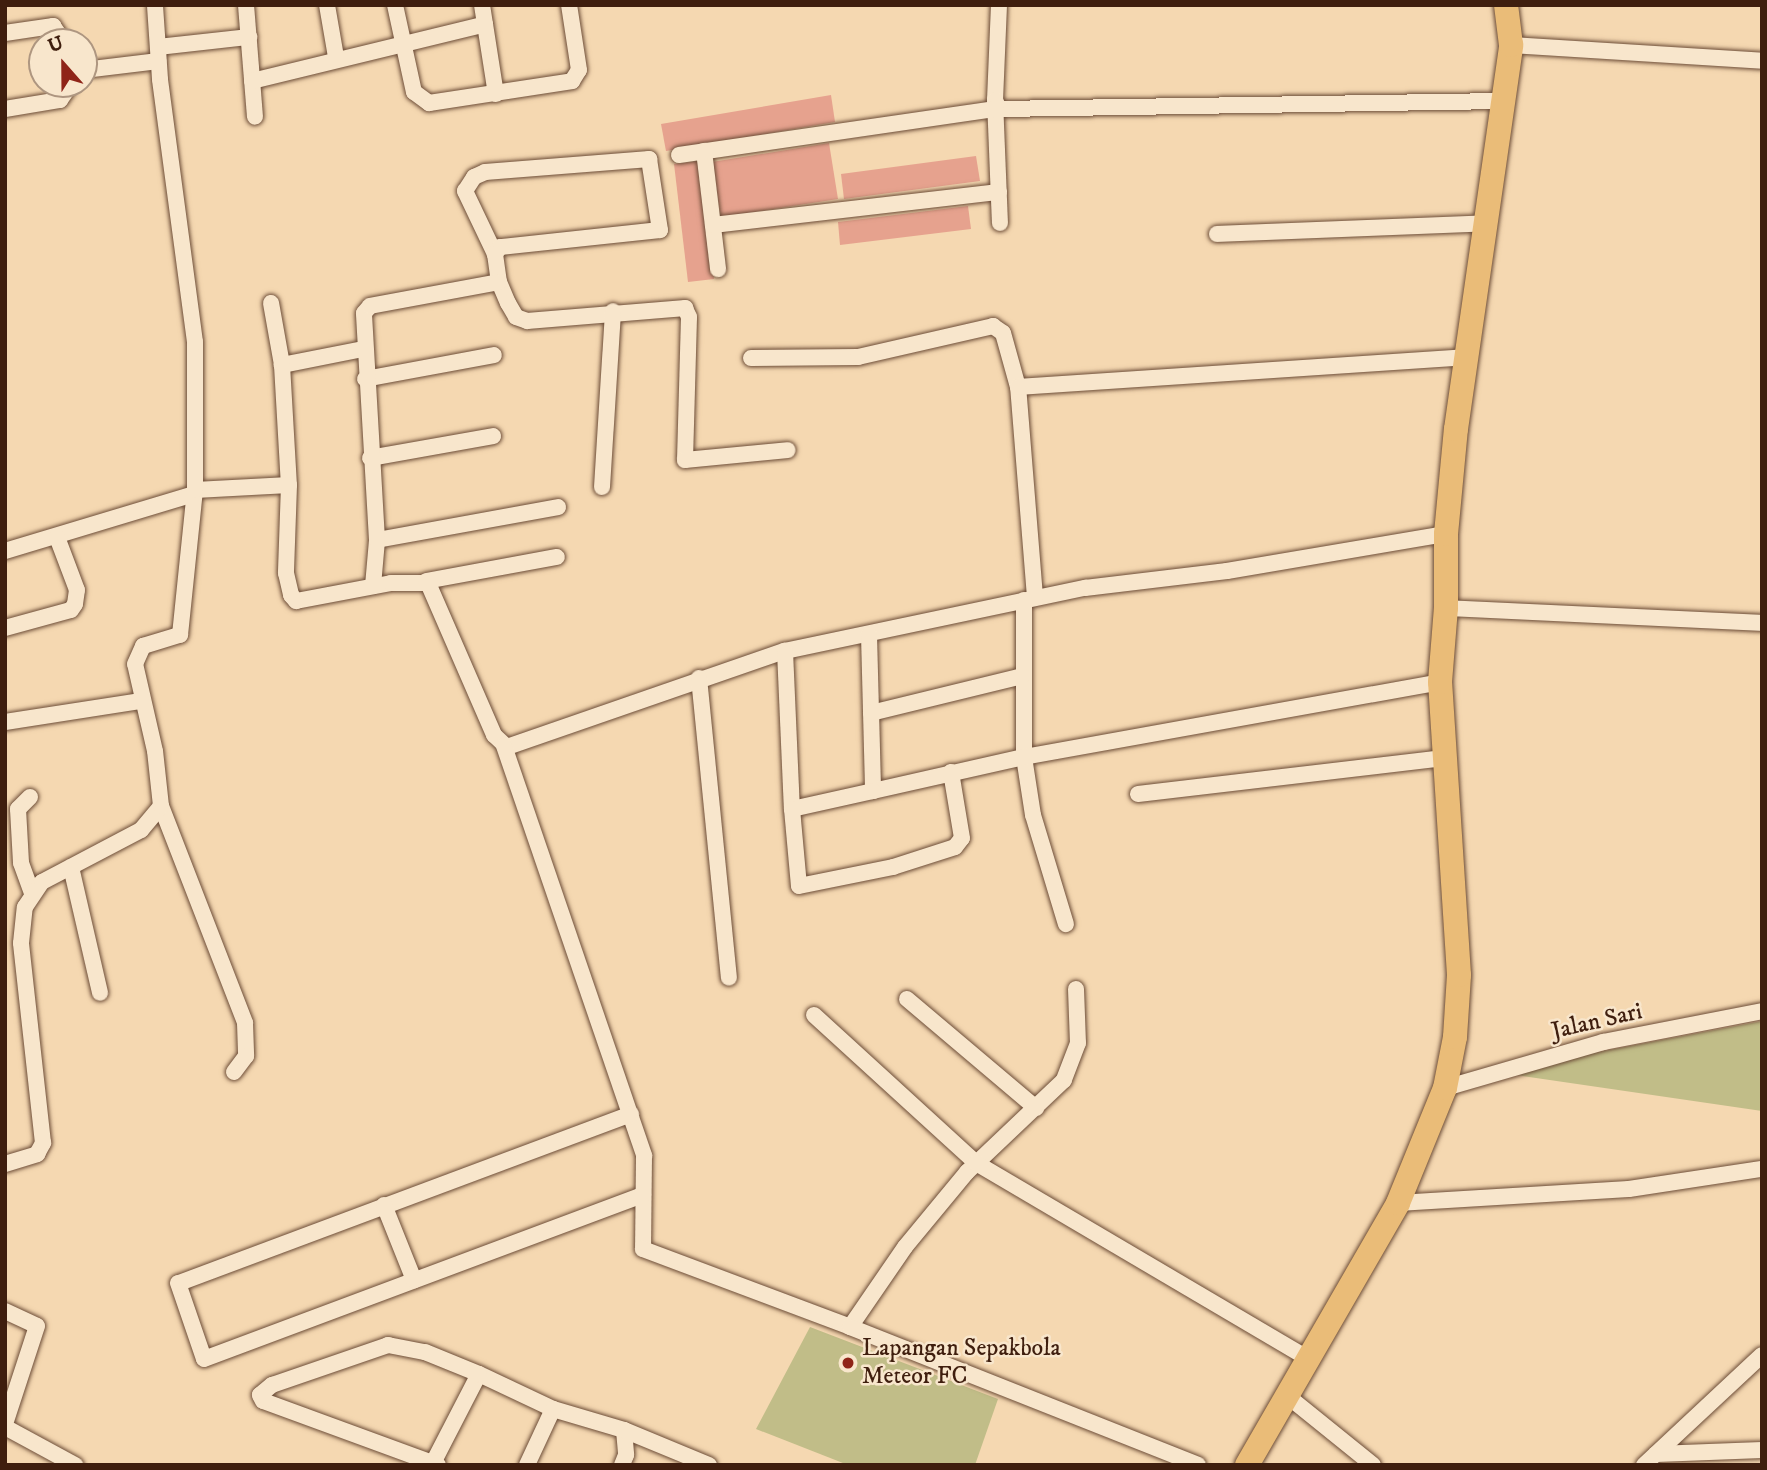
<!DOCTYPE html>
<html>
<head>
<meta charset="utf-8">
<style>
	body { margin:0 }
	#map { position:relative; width:1767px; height:1470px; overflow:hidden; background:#f5d8b1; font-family:"IM FELL DW Pica",serif }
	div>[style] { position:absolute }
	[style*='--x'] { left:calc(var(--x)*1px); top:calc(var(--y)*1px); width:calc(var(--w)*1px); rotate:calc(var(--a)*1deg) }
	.green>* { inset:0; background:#c1bd88 }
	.building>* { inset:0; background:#e6a28e }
	.roads { filter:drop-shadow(0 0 2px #6c4c37) drop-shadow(0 0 2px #6c4c37) }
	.minor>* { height:16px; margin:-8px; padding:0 8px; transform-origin:8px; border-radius:8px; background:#f8e6cc }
	.primary>* { height:24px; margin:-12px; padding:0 12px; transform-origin:12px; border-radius:12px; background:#eabc78 }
	.dots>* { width:19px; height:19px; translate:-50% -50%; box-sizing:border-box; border:4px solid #f8e6cc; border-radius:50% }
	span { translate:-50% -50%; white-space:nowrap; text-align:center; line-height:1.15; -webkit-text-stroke:5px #f8e6cc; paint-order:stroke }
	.street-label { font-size:24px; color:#3f1e0e }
	.poi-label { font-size:24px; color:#3f1e0e }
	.left { translate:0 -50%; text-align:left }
	.frame { position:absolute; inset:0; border:7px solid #3f1e0e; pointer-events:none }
	.north { position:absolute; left:28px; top:28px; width:70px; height:70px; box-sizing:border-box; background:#f8e6cc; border:2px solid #ae9680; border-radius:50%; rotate:339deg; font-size:19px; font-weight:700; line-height:28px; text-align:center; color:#3f1e0e }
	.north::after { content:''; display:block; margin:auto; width:24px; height:32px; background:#8f2418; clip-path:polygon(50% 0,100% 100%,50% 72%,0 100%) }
</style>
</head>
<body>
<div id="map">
	<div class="green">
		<div style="clip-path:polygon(1762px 1021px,1762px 1111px,1516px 1075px,1572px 1057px)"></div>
		<div style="clip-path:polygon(810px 1327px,998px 1399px,975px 1465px,848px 1465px,756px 1429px)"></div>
	</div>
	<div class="building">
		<div style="clip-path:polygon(831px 95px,835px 122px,666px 151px,661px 124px)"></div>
		<div style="clip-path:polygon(829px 143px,838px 199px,721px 217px,712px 162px)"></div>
		<div style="clip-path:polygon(976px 156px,980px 181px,844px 199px,841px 174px)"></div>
		<div style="clip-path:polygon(700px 161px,714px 279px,688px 282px,674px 164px)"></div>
		<div style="clip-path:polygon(968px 206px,971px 229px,840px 245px,838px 222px)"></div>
	</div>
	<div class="roads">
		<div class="minor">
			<div style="--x:246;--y:5;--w:112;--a:85.4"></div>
			<div style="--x:327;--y:5;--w:53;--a:80.2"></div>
			<div style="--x:395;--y:5;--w:89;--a:77.7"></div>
			<div style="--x:414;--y:92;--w:19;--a:36"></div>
			<div style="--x:429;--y:103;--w:145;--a:-8.7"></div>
			<div style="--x:572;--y:81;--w:13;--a:-58"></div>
			<div style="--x:579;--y:70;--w:66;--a:-98.7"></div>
			<div style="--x:482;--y:5;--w:90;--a:81.1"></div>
			<div style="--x:999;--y:5;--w:95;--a:92.4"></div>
			<div style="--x:995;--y:100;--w:10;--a:66"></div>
			<div style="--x:999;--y:109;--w:502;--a:-0.91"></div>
			<div style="--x:5;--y:33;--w:49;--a:-8.3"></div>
			<div style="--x:53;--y:26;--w:19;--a:55"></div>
			<div style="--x:1511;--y:45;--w:252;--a:3.6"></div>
			<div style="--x:158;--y:47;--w:92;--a:-6.3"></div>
			<div style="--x:84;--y:70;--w:75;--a:-6.9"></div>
			<div style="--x:252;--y:81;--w:240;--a:-13.7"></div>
			<div style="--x:995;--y:100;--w:123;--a:87.7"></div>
			<div style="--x:5;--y:109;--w:56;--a:-9.3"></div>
			<div style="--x:60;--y:100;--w:19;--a:-55"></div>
			<div style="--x:704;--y:151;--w:119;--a:83.2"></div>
			<div style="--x:679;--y:155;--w:320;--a:-8.3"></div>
			<div style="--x:713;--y:225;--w:288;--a:-6.6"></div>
			<div style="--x:1217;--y:234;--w:269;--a:-2.3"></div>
			<div style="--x:495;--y:254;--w:70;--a:-115.5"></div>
			<div style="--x:465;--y:191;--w:17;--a:-57"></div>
			<div style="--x:474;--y:177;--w:12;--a:-24"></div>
			<div style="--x:485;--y:172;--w:165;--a:-4.5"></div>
			<div style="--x:649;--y:159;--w:72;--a:81.2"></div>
			<div style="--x:660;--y:230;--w:161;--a:173.9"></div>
			<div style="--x:500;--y:247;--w:9;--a:126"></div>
			<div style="--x:495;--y:254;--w:28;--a:82"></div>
			<div style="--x:499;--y:282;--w:23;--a:67"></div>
			<div style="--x:508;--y:303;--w:16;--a:60"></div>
			<div style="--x:516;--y:317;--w:12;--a:20"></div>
			<div style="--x:527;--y:321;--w:159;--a:-4.7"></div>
			<div style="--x:685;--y:308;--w:10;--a:66"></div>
			<div style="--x:689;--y:317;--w:143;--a:91.6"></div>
			<div style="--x:685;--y:460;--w:103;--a:-5.5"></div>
			<div style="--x:271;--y:303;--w:63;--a:79.9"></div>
			<div style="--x:363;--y:349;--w:83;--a:168.8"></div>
			<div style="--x:282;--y:365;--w:120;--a:86.7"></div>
			<div style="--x:289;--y:485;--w:88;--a:92"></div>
			<div style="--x:286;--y:573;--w:23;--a:77"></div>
			<div style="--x:291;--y:595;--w:8;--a:50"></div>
			<div style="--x:296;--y:601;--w:97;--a:-10.7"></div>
			<div style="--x:391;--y:583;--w:37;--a:0"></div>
			<div style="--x:428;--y:583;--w:166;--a:66.5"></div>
			<div style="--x:494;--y:735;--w:18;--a:43"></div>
			<div style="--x:507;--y:747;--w:294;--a:-19.1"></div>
			<div style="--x:785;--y:651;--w:307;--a:-11.9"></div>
			<div style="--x:1085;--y:588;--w:143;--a:-6.8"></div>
			<div style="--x:1227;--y:571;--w:222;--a:-9.6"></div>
			<div style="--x:751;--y:358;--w:107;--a:-0.5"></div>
			<div style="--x:858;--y:357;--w:139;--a:-12.9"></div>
			<div style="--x:993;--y:326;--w:12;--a:35"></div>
			<div style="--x:1003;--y:333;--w:56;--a:74.5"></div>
			<div style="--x:365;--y:379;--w:131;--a:-10.5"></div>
			<div style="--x:370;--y:458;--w:125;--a:-10.1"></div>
			<div style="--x:602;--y:487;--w:176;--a:-86.4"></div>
			<div style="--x:195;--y:490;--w:94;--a:-3"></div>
			<div style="--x:377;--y:540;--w:184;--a:-10.3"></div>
			<div style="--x:5;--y:551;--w:197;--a:-16.8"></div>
			<div style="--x:426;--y:581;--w:133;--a:-10.4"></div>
			<div style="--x:373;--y:586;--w:46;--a:-85"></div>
			<div style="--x:377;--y:540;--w:227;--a:-93.3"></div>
			<div style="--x:364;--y:313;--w:9;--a:-49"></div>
			<div style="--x:370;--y:306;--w:131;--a:-10.5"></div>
			<div style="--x:1035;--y:597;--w:211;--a:-94.6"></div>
			<div style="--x:1018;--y:387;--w:451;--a:-3.8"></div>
			<div style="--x:1024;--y:600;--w:157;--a:90"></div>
			<div style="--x:1024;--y:757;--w:59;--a:81.2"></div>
			<div style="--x:1033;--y:815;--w:114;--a:73.2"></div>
			<div style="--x:1446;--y:608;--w:316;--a:2.7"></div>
			<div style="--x:5;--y:628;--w:68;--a:-15.3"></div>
			<div style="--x:71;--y:610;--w:7;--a:-56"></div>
			<div style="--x:75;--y:604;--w:14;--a:-82"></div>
			<div style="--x:77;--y:590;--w:57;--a:-110.7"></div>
			<div style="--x:869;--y:635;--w:156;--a:88.5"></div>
			<div style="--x:873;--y:791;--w:155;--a:-12.7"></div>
			<div style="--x:1024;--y:757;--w:423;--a:-10.2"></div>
			<div style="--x:785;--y:651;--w:158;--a:87.5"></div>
			<div style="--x:699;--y:678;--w:301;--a:84.3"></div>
			<div style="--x:871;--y:713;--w:156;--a:-13.7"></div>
			<div style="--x:5;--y:722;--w:138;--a:-8.8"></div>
			<div style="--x:504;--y:746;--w:433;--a:71.1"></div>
			<div style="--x:644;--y:1156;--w:93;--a:90.6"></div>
			<div style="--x:643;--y:1249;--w:221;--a:20.6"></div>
			<div style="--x:873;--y:791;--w:83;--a:167.5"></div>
			<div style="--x:792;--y:809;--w:77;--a:84.8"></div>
			<div style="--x:799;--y:886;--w:96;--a:-11.4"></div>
			<div style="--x:893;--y:867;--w:65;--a:-17.9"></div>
			<div style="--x:955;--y:847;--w:11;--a:-52"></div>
			<div style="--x:962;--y:838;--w:67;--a:-99.5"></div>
			<div style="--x:1138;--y:794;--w:308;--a:-6.7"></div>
			<div style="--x:30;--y:797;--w:17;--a:135"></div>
			<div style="--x:18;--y:809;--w:54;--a:86.8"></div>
			<div style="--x:21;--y:863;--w:32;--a:70"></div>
			<div style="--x:161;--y:806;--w:233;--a:68.8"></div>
			<div style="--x:245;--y:1023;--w:33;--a:88"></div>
			<div style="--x:246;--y:1056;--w:20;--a:127"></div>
			<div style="--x:71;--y:867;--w:129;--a:77"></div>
			<div style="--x:1076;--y:989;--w:54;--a:87.9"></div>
			<div style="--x:1078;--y:1043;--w:40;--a:111"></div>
			<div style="--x:1064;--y:1080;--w:134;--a:136.5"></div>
			<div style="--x:967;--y:1172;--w:97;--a:129.6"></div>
			<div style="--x:905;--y:1247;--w:97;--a:124.5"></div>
			<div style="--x:850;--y:1327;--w:374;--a:21.6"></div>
			<div style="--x:907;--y:999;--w:169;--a:40.2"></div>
			<div style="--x:814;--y:1015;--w:219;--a:42.4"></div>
			<div style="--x:976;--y:1163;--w:383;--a:30.5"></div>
			<div style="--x:1445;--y:1088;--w:165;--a:-16.2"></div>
			<div style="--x:1603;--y:1042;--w:162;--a:-11"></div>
			<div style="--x:631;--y:1114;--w:483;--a:159.5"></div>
			<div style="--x:178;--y:1283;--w:80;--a:71.1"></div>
			<div style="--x:204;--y:1359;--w:469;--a:-20.5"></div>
			<div style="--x:5;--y:1164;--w:34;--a:-17"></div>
			<div style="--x:37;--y:1154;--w:13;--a:-61"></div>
			<div style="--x:43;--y:1143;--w:201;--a:-96.3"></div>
			<div style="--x:21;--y:943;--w:36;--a:-84"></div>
			<div style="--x:25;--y:907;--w:30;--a:-56"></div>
			<div style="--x:42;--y:882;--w:112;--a:-27.7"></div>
			<div style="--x:141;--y:830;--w:31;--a:-50"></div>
			<div style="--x:161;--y:806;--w:55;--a:-96.2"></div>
			<div style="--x:155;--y:751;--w:89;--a:-102.9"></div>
			<div style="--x:135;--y:664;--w:20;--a:-66"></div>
			<div style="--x:143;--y:646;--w:39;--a:-17"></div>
			<div style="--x:180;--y:635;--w:146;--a:-84.1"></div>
			<div style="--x:195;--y:490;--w:148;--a:-90"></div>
			<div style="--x:195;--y:342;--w:265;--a:-97.6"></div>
			<div style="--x:160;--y:79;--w:74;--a:-93.9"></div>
			<div style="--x:1398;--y:1203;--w:231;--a:-3.5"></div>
			<div style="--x:1629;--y:1189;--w:134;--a:-8.6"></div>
			<div style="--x:384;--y:1205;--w:81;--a:68.2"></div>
			<div style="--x:5;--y:1311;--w:35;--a:25"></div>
			<div style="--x:37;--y:1326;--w:103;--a:108.1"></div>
			<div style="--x:1285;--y:1394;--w:113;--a:38.9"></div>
			<div style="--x:553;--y:1409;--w:74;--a:16.5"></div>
			<div style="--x:624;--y:1430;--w:25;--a:85"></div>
			<div style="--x:626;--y:1455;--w:11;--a:112"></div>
			<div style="--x:5;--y:1427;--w:80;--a:28.5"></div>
			<div style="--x:624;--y:1430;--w:92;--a:22.4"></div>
			<div style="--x:1656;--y:1454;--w:106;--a:-2.2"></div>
			<div style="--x:433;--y:1463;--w:100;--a:-62.7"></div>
			<div style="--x:479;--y:1374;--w:82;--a:25.3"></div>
			<div style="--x:553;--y:1409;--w:62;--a:114.9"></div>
			<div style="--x:438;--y:1465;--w:186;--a:-159.9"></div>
			<div style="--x:263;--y:1401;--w:7;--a:-117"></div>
			<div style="--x:260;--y:1395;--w:16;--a:-40"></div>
			<div style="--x:272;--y:1385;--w:123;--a:-19"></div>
			<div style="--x:388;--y:1345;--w:38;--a:11"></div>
			<div style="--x:425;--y:1352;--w:58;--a:22.2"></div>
			<div style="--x:1644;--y:1465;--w:161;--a:-43"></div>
		</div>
		<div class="primary">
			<div style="--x:1247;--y:1465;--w:302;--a:-60"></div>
			<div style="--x:1398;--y:1203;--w:124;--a:-67.8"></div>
			<div style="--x:1445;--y:1088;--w:52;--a:-78.9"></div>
			<div style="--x:1455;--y:1037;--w:62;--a:-86.3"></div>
			<div style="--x:1459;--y:975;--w:294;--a:-93.7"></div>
			<div style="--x:1440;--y:682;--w:74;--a:-85.4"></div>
			<div style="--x:1446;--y:608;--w:74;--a:-90"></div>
			<div style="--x:1446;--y:534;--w:105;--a:-84.6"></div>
			<div style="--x:1456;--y:429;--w:388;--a:-81.8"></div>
			<div style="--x:1511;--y:45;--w:40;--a:-97.1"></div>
		</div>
	</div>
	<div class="dots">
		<div style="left:848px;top:1363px;background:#8f2418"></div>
	</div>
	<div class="street-label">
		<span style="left:1597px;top:1022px;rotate:-13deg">Jalan Sari</span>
	</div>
	<div class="poi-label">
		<span class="left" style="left:862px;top:1363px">Lapangan Sepakbola<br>Meteor FC</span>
	</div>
	<div class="frame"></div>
	<div class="north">U</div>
</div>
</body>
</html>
